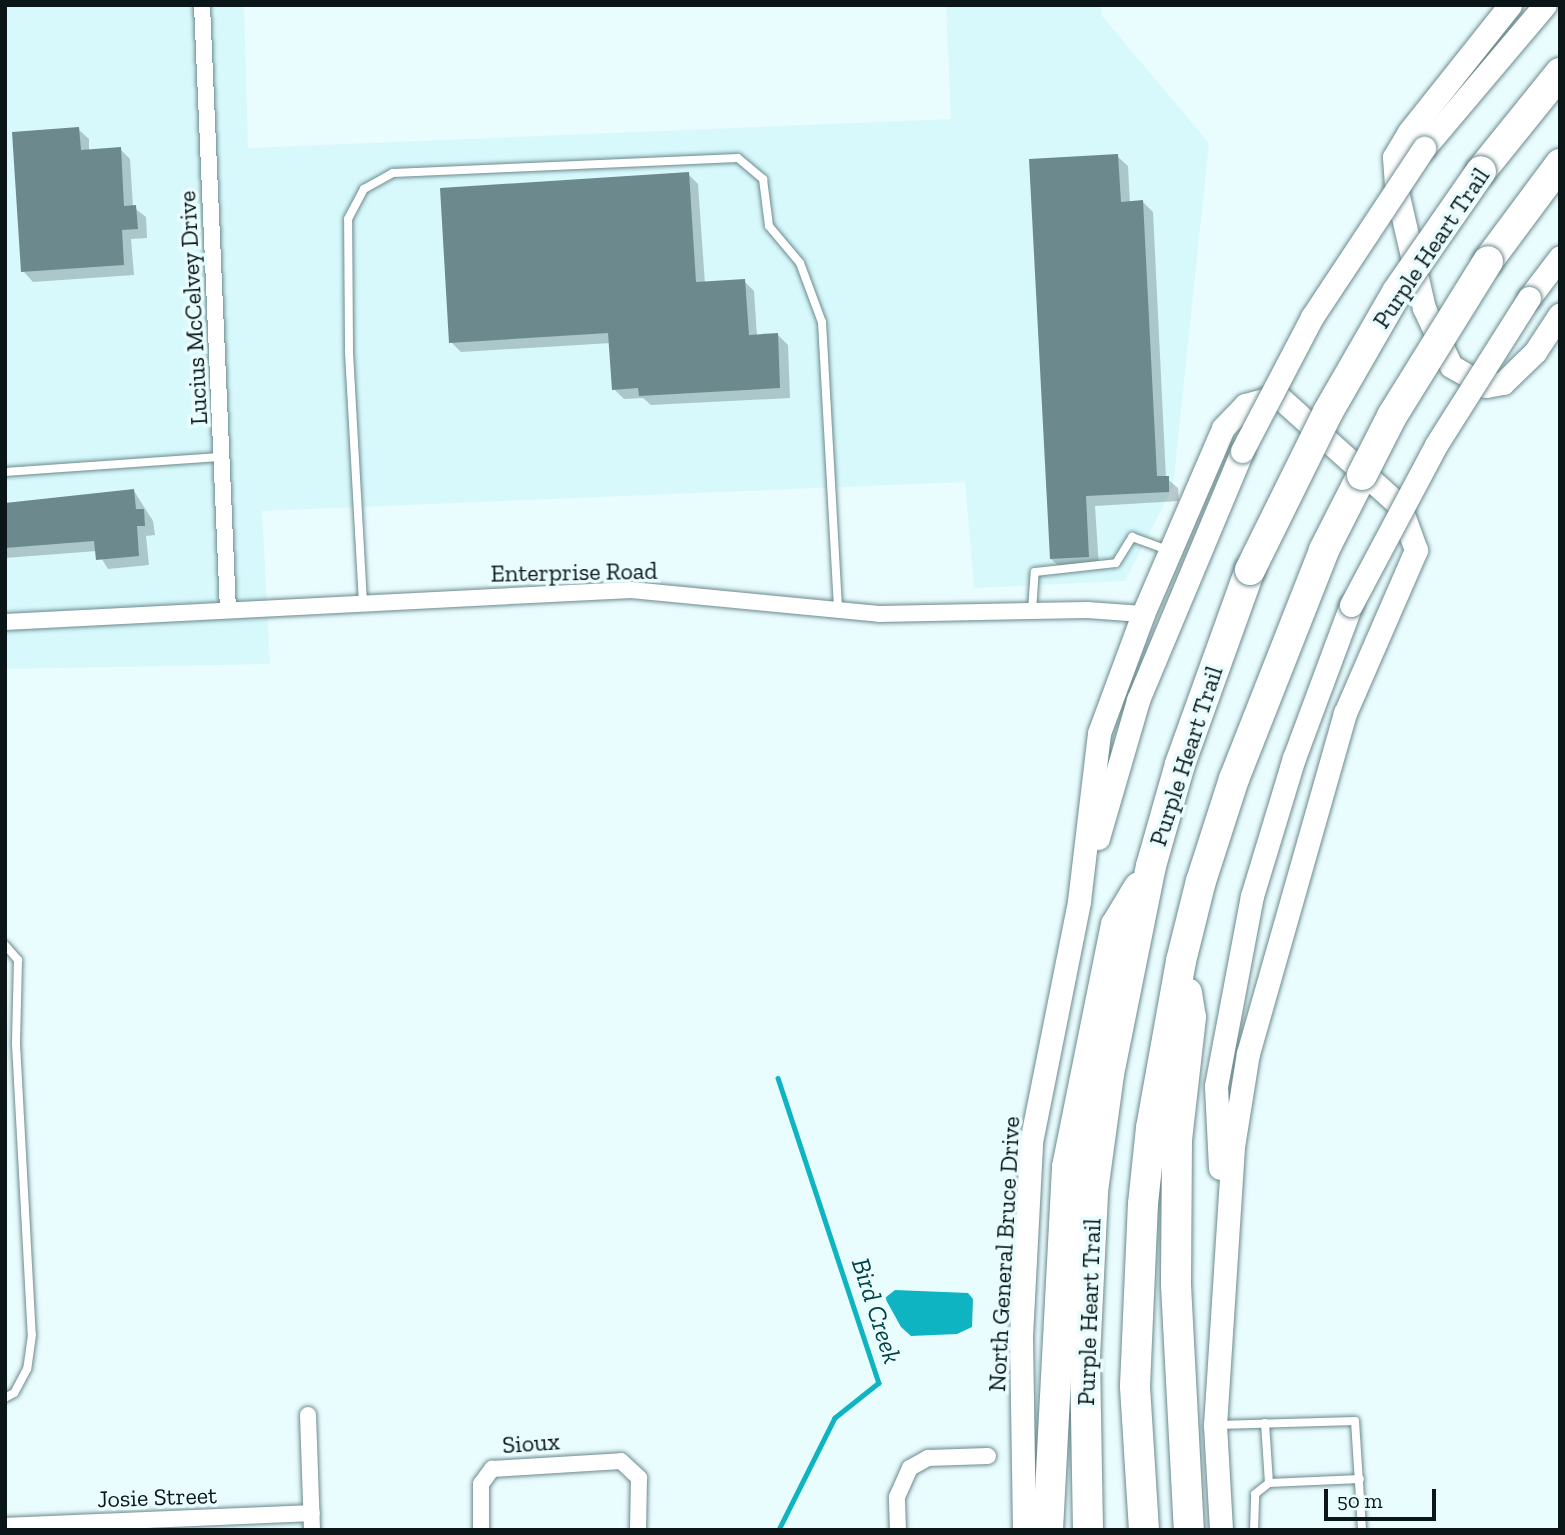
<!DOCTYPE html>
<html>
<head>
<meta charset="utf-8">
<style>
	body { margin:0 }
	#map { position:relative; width:1565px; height:1535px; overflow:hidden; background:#e9fcfe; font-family:"Zilla Slab",serif }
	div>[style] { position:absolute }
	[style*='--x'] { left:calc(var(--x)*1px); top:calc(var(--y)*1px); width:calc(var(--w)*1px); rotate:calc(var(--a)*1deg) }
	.built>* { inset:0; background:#d7f9fc }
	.water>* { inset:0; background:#0eb4c1 }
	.shadow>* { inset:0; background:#0003 }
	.stream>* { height:4.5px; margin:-2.25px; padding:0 2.25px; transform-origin:2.25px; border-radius:2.25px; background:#0eb4c1 }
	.building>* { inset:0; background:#6c8a8d }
	.roads { filter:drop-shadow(0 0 2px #6c8a8d) drop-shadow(0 0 2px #6c8a8d) }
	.lane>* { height:8px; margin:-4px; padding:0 4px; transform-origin:4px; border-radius:4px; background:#fff }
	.street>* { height:16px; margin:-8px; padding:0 8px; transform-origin:8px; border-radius:8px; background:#fff }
	.secondary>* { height:23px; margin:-11.5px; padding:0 11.5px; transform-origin:11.5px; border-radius:11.5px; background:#fff }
	.highway>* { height:30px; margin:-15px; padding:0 15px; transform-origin:15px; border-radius:15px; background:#fff }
	.bridges { filter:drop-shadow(0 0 2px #6c8a8d) drop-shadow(0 0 2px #6c8a8d) }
	.secondary-bridge>* { height:23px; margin:-11.5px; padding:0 11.5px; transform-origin:11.5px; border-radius:11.5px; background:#fff }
	.highway-bridge>* { height:30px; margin:-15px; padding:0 15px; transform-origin:15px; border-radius:15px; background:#fff }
	span { translate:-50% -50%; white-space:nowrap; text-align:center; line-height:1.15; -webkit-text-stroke:7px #e9fcfe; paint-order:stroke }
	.street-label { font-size:24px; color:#0a1618 }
	.water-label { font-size:26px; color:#004146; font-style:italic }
	.frame { position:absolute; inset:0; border:7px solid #0a1618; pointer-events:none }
	.scale { position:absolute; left:1324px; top:1489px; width:112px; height:32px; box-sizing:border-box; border:4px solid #0a1618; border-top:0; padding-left:9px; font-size:21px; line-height:24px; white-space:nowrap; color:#0a1618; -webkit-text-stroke:5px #e9fcfe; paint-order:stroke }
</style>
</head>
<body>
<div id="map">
	<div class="built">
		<div style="clip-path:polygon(5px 5px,244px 5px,248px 148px,951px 119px,946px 5px,1101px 5px,1102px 16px,1209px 143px,1173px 487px,1125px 581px,974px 588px,965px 482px,262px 511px,270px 664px,5px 669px)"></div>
	</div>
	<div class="water">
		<div style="clip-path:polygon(895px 1290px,968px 1293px,973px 1299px,972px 1327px,957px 1334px,911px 1336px,901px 1327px,885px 1298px)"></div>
	</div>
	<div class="shadow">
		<div style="clip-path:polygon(78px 129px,89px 139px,89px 151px,120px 149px,130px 159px,133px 207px,146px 217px,147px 238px,131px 239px,134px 275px,33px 282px,23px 271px)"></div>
		<div style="clip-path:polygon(1117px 156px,1128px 166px,1130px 203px,1143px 202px,1153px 212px,1166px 478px,1178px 488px,1179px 501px,1095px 506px,1099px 567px,1062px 569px,1051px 559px)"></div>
		<div style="clip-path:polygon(688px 174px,698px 184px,705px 284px,744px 281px,754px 291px,757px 336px,778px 335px,788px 345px,790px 398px,651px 405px,643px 398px,624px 399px,614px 389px,611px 343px,461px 352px,451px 342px)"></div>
		<div style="clip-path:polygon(134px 491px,153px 521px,155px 535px,146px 536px,149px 565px,108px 569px,97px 551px,5px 558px,5px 504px)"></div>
	</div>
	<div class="stream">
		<div style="--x:778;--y:1078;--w:321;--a:71.7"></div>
		<div style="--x:879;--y:1383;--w:56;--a:141.5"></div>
		<div style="--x:835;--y:1418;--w:125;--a:116.6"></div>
	</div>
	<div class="building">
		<div style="clip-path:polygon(79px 127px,81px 150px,121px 147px,124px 206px,136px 205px,138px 229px,122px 230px,124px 265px,21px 272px,12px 132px)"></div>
		<div style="clip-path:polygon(1118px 154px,1121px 202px,1143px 200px,1157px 476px,1169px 476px,1169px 492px,1086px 496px,1089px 557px,1050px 559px,1029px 159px)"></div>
		<div style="clip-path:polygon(689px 172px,696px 282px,745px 279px,749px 335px,778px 333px,780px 388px,639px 396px,638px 388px,612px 390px,608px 333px,449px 343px,440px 188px)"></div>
		<div style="clip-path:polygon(134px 489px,136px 509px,144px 509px,145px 526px,137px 526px,139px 556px,96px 560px,94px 541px,5px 548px,5px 503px)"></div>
	</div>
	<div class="roads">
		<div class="lane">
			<div style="--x:5;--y:472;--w:218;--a:-4"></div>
			<div style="--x:363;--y:603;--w:254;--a:-93.2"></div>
			<div style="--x:349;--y:349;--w:130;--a:-90.4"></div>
			<div style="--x:348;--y:219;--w:34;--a:-62"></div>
			<div style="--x:364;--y:189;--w:33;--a:-29"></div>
			<div style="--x:393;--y:173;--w:345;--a:-2.5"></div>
			<div style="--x:738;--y:158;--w:33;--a:40"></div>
			<div style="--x:763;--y:179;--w:47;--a:82.7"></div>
			<div style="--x:769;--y:226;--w:48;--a:50"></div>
			<div style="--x:800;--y:263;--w:63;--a:69.6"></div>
			<div style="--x:822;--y:322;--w:288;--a:86.8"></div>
			<div style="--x:1032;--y:611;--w:39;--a:-86"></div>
			<div style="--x:1035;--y:572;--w:81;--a:-6.3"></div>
			<div style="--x:1116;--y:563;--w:31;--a:-58"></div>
			<div style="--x:1132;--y:537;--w:37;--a:20"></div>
			<div style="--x:5;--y:945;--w:20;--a:49"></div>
			<div style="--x:18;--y:960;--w:84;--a:91.4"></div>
			<div style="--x:16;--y:1044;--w:291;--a:86.9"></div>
			<div style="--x:32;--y:1335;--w:34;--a:98"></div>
			<div style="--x:27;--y:1369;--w:27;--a:118"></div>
			<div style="--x:14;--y:1393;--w:10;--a:151"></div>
			<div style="--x:1265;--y:1423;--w:60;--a:86.2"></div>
			<div style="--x:1218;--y:1425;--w:137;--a:-1.7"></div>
			<div style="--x:1355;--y:1421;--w:109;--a:86.3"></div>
			<div style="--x:1254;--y:1530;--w:36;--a:-88"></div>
			<div style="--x:1255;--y:1494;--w:18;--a:-38"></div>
			<div style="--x:1269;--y:1483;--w:91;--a:-2.5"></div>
		</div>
		<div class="street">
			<div style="--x:202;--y:5;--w:605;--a:87.54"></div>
			<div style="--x:5;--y:622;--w:627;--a:-2.93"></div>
			<div style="--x:631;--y:590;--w:249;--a:5.5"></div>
			<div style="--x:879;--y:614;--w:208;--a:-1.1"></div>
			<div style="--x:1087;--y:610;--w:56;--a:4.1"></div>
			<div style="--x:308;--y:1415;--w:115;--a:88"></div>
			<div style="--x:5;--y:1526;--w:307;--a:-2.4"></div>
			<div style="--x:481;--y:1530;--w:46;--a:-90"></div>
			<div style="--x:481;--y:1484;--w:19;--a:-54"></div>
			<div style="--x:492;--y:1469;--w:129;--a:-3.5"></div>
			<div style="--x:621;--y:1461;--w:25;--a:43"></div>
			<div style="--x:639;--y:1478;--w:52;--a:91.1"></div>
			<div style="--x:898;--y:1530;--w:33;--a:-92"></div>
			<div style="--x:897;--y:1497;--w:32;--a:-66"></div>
			<div style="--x:910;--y:1468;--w:21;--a:-29"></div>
			<div style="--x:928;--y:1458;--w:60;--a:-1.9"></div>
		</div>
		<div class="secondary">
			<div style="--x:1510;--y:5;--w:162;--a:128.5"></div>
			<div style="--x:1409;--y:132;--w:29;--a:121"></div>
			<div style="--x:1394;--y:157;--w:30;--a:86"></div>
			<div style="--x:1396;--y:187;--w:124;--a:77"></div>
			<div style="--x:1424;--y:308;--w:64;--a:65"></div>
			<div style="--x:1451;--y:366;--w:40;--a:29.7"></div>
			<div style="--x:1486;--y:386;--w:17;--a:-10"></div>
			<div style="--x:1503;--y:383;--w:45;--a:-44.1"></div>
			<div style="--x:1535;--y:352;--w:45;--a:-56.7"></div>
			<div style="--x:1424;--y:148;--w:187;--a:-49.8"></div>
			<div style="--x:1529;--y:298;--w:51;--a:-52.9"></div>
			<div style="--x:1098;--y:838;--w:144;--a:-73.8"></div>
			<div style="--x:1138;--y:700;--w:270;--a:-67.3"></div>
			<div style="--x:1220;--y:1168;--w:82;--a:-92.8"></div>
			<div style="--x:1216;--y:1086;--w:193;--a:-79.3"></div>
			<div style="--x:1252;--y:896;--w:144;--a:-73.1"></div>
			<div style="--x:1294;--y:758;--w:163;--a:-69.6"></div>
			<div style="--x:1024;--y:1530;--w:194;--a:-90.9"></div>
			<div style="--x:1021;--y:1336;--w:194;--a:-87"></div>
			<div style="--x:1031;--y:1142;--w:246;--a:-78.7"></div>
			<div style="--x:1079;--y:901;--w:169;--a:-83.2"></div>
			<div style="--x:1099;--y:733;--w:127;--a:-69.7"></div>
			<div style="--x:1143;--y:614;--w:202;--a:-66.7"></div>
			<div style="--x:1223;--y:428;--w:32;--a:-46"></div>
			<div style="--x:1245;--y:405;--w:34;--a:-15"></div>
			<div style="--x:1278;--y:396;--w:164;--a:42"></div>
			<div style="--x:1400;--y:506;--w:47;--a:70"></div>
			<div style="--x:1416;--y:550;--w:178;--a:113.5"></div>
			<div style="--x:1345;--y:713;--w:354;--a:105.9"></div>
			<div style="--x:1248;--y:1053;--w:95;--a:99.1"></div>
			<div style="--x:1233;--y:1147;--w:279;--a:93.7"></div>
			<div style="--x:1215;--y:1425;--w:105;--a:86.7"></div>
		</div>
		<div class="highway">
			<div style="--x:1481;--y:171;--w:126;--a:-51.1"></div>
			<div style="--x:1488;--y:261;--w:121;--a:-53.4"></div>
			<div style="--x:1187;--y:993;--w:24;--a:81"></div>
			<div style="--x:1191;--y:1017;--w:124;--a:96.5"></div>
			<div style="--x:1177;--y:1140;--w:145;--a:90.4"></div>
			<div style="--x:1176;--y:1285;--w:245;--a:87"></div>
			<div style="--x:1048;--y:1530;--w:363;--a:-87"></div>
			<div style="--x:1067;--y:1167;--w:247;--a:-78.6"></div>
			<div style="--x:1116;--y:925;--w:44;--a:-58.8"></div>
			<div style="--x:1088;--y:1530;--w:173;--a:-91"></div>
			<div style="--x:1085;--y:1357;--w:166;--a:-87.2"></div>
			<div style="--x:1093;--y:1191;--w:118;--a:-82.2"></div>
			<div style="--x:1109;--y:1074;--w:212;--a:-78.6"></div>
			<div style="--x:1151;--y:866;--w:106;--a:-74.1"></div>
			<div style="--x:1180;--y:764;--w:206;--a:-70.2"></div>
			<div style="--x:1144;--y:1530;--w:144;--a:-93.6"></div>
			<div style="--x:1135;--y:1386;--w:182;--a:-87.5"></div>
			<div style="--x:1143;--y:1204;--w:76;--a:-84"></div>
			<div style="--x:1151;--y:1128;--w:170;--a:-79.8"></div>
			<div style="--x:1181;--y:961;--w:82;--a:-76"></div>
			<div style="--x:1201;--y:881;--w:107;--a:-72.1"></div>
			<div style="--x:1234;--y:779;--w:246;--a:-68.5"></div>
			<div style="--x:1324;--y:550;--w:84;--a:-63.1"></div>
		</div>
	</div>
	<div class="bridges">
		<div class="secondary-bridge">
			<div style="--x:1242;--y:451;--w:151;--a:-62.4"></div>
			<div style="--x:1312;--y:317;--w:203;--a:-56.5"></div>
			<div style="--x:1351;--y:605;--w:181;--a:-62"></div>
			<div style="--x:1436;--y:445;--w:174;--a:-57.7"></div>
		</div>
		<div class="highway-bridge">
			<div style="--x:1362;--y:475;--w:66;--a:-63"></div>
			<div style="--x:1392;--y:416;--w:182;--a:-58.2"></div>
			<div style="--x:1250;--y:570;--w:176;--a:-63.7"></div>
			<div style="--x:1328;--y:412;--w:138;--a:-60.1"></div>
			<div style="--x:1397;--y:292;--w:147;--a:-55.2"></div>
		</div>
	</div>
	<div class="street-label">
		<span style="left:1431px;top:248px;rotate:-56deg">Purple Heart Trail</span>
		<span style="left:193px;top:308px;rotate:-93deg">Lucius McCelvey Drive</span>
		<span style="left:574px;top:572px;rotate:-1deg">Enterprise Road</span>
		<span style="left:1186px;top:756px;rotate:-72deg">Purple Heart Trail</span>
		<span style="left:1004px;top:1254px;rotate:-87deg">North General Bruce Drive</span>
		<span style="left:1089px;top:1312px;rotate:-88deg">Purple Heart Trail</span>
		<span style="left:531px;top:1443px;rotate:-4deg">Sioux</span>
		<span style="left:157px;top:1497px;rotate:-2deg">Josie Street</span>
	</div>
	<div class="water-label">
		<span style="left:876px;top:1311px;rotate:72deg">Bird Creek</span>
	</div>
	<div class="frame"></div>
	<div class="scale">50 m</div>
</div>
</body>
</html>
